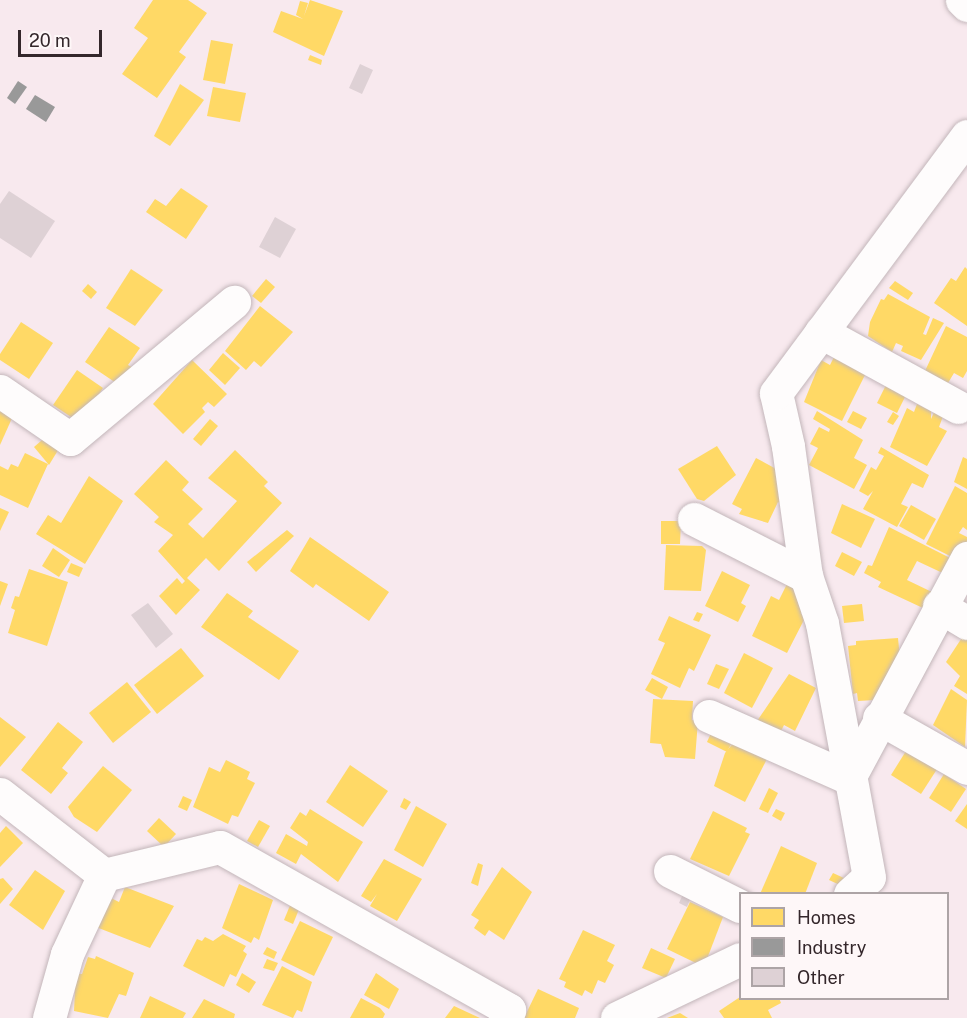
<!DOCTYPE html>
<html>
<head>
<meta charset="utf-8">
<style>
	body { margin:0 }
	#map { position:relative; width:967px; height:1018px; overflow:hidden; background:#f8e9ee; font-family:"Public Sans",sans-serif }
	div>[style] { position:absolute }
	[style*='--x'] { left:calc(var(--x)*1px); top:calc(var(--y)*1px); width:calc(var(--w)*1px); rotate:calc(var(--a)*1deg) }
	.homes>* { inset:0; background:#ffd966 }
	.industry>* { inset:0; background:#999 }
	.building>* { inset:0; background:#ded1d5 }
	.roads { filter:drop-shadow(0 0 2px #c3b6ba) drop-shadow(0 0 2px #c3b6ba) }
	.minor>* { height:33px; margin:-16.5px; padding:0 16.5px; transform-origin:16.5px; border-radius:16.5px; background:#fefcfc }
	span { translate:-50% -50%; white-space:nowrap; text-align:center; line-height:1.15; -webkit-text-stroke:6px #fef7f8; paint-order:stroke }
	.legend { position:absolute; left:739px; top:892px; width:210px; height:108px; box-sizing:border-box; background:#fef7f8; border:2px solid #ada4a6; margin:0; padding:8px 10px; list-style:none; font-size:18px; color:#34272b }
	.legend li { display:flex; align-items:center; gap:12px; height:30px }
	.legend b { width:30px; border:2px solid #ada4a6 }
	.scale { position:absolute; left:18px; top:30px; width:84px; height:27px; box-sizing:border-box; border:3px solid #34272b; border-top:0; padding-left:8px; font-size:18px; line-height:21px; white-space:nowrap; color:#34272b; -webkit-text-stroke:4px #fef7f8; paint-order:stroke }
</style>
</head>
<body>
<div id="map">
	<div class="homes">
		<div style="clip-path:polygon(153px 0,188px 0,207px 13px,179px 52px,186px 57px,157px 98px,122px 74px,148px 38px,134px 28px)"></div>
		<div style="clip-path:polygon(310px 0,343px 11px,324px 56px,273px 32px,281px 11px,303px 19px,296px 15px,300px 1px,308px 3px,304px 16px)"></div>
		<div style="clip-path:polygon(211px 40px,233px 44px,225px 84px,203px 80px)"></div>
		<div style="clip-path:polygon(310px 55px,322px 60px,321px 65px,308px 60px)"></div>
		<div style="clip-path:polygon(180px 84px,204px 100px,170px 146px,154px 136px)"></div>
		<div style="clip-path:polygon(213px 87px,246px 93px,240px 122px,207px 116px)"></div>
		<div style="clip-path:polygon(181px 188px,208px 206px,186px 239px,146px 212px,155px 199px,166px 206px)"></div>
		<div style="clip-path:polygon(965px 267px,967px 269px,967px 326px,934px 303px,951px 278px,956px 281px)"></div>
		<div style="clip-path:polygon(131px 269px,163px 290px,135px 326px,106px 308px)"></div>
		<div style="clip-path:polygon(266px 279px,275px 287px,261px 303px,252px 296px)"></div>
		<div style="clip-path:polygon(895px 281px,913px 293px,908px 300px,889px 288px)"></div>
		<div style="clip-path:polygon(88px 284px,97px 292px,91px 299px,82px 291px)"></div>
		<div style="clip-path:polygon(888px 294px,930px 317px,923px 334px,926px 335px,933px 318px,944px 323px,921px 360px,901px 351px,903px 346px,896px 343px,892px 352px,868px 336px,870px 322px,881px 299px,884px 300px)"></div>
		<div style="clip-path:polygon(260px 306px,293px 332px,261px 367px,254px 361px,246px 370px,225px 351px)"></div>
		<div style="clip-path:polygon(21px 322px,53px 343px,29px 379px,0 360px,0 354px)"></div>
		<div style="clip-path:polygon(946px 326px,967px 337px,967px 371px,963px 378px,954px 373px,948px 383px,925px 371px)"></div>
		<div style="clip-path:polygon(109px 327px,140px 348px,128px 365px,135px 369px,122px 387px,85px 362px)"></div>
		<div style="clip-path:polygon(223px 353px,240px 368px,225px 385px,209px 370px)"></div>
		<div style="clip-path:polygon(834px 357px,866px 373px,842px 421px,804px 402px,821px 360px,830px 365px)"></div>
		<div style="clip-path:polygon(192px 360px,227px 394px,214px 407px,208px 402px,202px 408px,205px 412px,183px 434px,153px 404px)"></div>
		<div style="clip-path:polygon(77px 370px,103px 388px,80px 423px,53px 405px)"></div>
		<div style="clip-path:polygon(887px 383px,907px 393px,897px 413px,877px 403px)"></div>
		<div style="clip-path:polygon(917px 404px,931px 411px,931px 419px,937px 406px,945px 411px,939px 427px,947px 431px,927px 466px,890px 447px,907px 408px,914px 412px)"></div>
		<div style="clip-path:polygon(0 410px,13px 416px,0 445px)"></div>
		<div style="clip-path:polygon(817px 411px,863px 440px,854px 458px,867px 465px,854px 489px,809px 465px,818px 448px,810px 444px,819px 427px,829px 432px,830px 429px,813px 419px)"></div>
		<div style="clip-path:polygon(853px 411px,867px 418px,861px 429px,847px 422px)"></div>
		<div style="clip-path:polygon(893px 412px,899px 416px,893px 425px,887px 422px)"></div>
		<div style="clip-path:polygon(210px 419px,218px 426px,201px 446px,193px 439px)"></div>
		<div style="clip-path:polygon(49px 434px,60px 447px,49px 465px,34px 447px)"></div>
		<div style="clip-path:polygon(717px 446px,736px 475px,704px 501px,697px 499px,678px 469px)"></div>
		<div style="clip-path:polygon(881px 447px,929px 475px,923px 488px,912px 483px,901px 504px,908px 507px,897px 527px,863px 509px,873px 491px,868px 496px,859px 491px,871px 467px,876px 470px,884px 456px,878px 453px)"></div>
		<div style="clip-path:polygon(235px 450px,268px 482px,264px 486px,282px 503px,219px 571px,206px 558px,187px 578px,200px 590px,176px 615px,159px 596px,177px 578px,182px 584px,185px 581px,158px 551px,173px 535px,154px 522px,159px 517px,134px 494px,166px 460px,189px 482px,182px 490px,203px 509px,188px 524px,203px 538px,237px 501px,208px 478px)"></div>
		<div style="clip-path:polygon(25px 453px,48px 464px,28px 508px,0 495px,0 466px,8px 470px,11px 464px,18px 467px)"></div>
		<div style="clip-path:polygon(963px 457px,967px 459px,967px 489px,954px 482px)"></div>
		<div style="clip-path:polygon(756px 458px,791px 477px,781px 504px,778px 502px,768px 523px,739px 514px,742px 509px,732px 504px)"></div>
		<div style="clip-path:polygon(89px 476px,123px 501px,85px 564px,36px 534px,48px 515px,61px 523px)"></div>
		<div style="clip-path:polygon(955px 486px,967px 493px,967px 530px,963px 527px,959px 533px,967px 537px,967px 545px,956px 559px,926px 544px)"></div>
		<div style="clip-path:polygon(842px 504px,875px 519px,861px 548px,831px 533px)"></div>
		<div style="clip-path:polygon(911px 505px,936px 519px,924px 540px,899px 526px)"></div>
		<div style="clip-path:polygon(0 508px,9px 512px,0 531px)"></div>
		<div style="clip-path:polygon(661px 521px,681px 521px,680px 544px,661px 544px)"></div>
		<div style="clip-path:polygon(889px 527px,956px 561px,949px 576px,917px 561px,907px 580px,934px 593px,925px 609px,878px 587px,881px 582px,864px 573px,868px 565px,872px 566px)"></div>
		<div style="clip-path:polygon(287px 530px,294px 536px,256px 572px,247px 562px)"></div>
		<div style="clip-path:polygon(310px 537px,389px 592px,369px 621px,316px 584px,313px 588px,290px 571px)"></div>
		<div style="clip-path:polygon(666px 545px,702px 546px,706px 550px,701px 591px,664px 590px)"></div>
		<div style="clip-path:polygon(53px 548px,70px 560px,59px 577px,42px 566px)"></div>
		<div style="clip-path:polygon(842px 552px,862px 562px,854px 576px,835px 566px)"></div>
		<div style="clip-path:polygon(71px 563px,83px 568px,79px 577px,67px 572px)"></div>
		<div style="clip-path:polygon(29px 569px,68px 582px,47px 646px,8px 633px,15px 610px,11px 608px,15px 596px,19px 597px)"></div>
		<div style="clip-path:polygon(722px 571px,750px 585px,741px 603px,746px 606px,738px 622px,705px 606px)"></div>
		<div style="clip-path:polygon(0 581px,8px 584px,0 606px)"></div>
		<div style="clip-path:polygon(787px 584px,810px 595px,801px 614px,806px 616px,787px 653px,752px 636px,771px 596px,779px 600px)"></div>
		<div style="clip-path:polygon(227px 593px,253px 611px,248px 617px,299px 651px,279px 680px,201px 627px)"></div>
		<div style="clip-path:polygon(862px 604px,864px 621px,844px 623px,842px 606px)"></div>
		<div style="clip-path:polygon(697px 612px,703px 614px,699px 622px,693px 620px)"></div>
		<div style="clip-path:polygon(669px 616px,711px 635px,694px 671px,689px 668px,680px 688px,651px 674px,665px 643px,658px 640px)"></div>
		<div style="clip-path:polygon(967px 630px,967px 694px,954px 686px,960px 676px,946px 662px)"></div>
		<div style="clip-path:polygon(898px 638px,900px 658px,892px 699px,858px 701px,857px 693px,853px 694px,848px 646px,856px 645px,856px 641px)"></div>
		<div style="clip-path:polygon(181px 648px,204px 676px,157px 714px,134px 685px)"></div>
		<div style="clip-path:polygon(744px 653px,773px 668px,752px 708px,724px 693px)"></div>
		<div style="clip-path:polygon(716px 664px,729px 669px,719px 689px,707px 684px)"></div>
		<div style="clip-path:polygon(789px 674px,816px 688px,795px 731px,784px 725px,780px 733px,757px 721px)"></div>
		<div style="clip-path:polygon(652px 678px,668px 687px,662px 699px,645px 690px)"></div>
		<div style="clip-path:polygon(127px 682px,151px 712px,113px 743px,89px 713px)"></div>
		<div style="clip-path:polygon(951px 689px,967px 700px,965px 747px,933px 725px)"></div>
		<div style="clip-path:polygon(653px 699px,693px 701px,692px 720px,698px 721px,695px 759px,665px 757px,661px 744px,650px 743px)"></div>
		<div style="clip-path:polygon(0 717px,26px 737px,0 767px)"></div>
		<div style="clip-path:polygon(58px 722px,83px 742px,62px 768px,68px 773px,51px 794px,21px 770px)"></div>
		<div style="clip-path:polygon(716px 722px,737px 732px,727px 752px,707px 742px)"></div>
		<div style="clip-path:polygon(734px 742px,769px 755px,745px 802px,714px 786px,725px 753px)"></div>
		<div style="clip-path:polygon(911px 743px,941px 763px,921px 794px,891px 775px)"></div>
		<div style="clip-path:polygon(226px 760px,250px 772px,247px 779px,255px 783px,238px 817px,232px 815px,228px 824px,193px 807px,209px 767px,220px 772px)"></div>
		<div style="clip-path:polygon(350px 765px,388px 791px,363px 827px,326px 802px)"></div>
		<div style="clip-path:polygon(103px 766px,132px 790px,97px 832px,74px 817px,68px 807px)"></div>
		<div style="clip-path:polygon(944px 774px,966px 789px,951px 812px,929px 798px)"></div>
		<div style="clip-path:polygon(769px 788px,778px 793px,768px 813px,759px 809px)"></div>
		<div style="clip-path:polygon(183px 796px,192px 800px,187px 811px,178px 807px)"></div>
		<div style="clip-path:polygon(404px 798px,411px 802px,406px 810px,400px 807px)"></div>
		<div style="clip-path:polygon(967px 804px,967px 829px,955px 821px)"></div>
		<div style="clip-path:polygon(416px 806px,447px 824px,423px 867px,394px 850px)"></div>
		<div style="clip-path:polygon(310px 809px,363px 842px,338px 882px,301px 854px,296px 864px,276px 853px,286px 834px,307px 846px,308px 842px,290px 828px,300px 812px,306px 816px)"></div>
		<div style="clip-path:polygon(776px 809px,785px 813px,781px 821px,772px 816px)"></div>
		<div style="clip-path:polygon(713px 811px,747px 828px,745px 832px,750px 834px,729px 876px,690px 859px)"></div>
		<div style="clip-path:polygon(159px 818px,176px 834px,164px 847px,147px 831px)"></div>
		<div style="clip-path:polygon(259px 820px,270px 826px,258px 847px,247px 841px)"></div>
		<div style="clip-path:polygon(6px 826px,23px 843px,0 867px,0 833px)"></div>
		<div style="clip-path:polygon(781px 846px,817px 863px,805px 894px,760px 894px)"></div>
		<div style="clip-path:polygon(384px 859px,422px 879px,397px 921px,370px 906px,377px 894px,371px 902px,361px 896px)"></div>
		<div style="clip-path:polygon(478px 863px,483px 865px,478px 886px,471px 883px)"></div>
		<div style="clip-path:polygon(502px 867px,532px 892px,504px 940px,489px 930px,485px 936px,474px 928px,479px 920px,471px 915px)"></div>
		<div style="clip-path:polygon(35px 870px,65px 891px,43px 930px,9px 905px)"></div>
		<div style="clip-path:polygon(833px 873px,846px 879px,842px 886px,829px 880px)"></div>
		<div style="clip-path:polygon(3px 878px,13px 889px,0 904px,0 879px)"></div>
		<div style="clip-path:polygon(239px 884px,273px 900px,259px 940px,254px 937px,251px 943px,222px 928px)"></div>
		<div style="clip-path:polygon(125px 887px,174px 906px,150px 948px,96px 927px,109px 897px,119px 902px)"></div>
		<div style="clip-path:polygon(690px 902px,723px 917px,707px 959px,700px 965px,667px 949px)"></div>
		<div style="clip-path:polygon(291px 903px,300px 907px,293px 924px,284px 920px)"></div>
		<div style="clip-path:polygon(300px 921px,333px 937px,314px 976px,281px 960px)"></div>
		<div style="clip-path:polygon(583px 930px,615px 945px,607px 961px,614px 965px,605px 983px,598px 980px,592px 994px,585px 990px,582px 996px,564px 987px,566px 982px,559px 979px)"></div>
		<div style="clip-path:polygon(223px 934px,246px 946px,243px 951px,247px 954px,236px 977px,230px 974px,224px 987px,183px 966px,197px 939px,202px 941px,205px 937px,213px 941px)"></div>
		<div style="clip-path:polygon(267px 947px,277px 952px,274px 959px,263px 954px)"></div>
		<div style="clip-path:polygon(651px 948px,675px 959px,666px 978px,642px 968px)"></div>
		<div style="clip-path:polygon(96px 956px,134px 973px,126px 996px,119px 994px,108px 1018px,74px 1011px,75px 989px,69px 987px,73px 974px,82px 974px,88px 957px,95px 959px)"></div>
		<div style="clip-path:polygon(267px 959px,278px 963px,274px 971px,263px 968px)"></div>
		<div style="clip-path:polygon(282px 966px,312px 982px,302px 1012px,297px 1010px,293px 1018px,262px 1005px)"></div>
		<div style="clip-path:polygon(242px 973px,256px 982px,249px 993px,236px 985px)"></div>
		<div style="clip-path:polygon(376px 973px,399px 989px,389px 1009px,364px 995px)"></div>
		<div style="clip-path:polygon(538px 989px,579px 1008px,575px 1018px,524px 1018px)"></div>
		<div style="clip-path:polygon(150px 996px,186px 1013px,183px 1018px,140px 1018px)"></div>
		<div style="clip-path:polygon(740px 997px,779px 998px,781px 1003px,768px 1010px,772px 1018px,724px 1018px,719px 1011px)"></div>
		<div style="clip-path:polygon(361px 998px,380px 1008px,385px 1014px,383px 1018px,350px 1018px)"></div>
		<div style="clip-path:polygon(204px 999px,235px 1014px,234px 1018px,192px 1018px)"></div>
		<div style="clip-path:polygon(454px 1006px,480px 1018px,445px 1018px)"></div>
		<div style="clip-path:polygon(680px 1013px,688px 1018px,667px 1018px)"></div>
	</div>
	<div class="industry">
		<div style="clip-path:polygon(18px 81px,27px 87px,15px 104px,7px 98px)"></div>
		<div style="clip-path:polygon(35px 95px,55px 107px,46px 122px,26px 109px)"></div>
	</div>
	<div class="building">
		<div style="clip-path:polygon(360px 64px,373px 70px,362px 94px,349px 88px)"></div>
		<div style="clip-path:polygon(9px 191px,55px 221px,31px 258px,0 238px,0 204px)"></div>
		<div style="clip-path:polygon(275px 217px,296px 229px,280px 258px,259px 247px)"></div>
		<div style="clip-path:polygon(148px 603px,173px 634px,156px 648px,131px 615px)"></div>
		<div style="clip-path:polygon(683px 894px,691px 897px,687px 907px,679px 903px)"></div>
	</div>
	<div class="roads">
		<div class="minor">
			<div style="--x:962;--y:0;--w:7;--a:45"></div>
			<div style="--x:821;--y:332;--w:156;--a:28.7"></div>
			<div style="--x:0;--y:391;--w:85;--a:34.4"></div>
			<div style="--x:70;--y:439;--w:214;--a:-39.9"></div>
			<div style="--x:694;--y:519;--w:126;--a:27"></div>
			<div style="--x:939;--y:606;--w:33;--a:31"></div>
			<div style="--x:709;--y:716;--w:153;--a:23.9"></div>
			<div style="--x:879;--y:718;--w:101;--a:29.6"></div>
			<div style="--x:849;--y:778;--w:250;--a:-61.8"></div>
			<div style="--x:0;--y:794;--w:132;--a:37.9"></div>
			<div style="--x:670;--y:871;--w:78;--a:26.6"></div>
			<div style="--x:104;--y:875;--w:119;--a:-13.6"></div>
			<div style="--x:220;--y:847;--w:332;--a:29.4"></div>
			<div style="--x:509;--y:1010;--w:9;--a:117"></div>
			<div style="--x:850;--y:894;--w:25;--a:-42"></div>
			<div style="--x:869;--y:877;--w:258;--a:-100.5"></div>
			<div style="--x:822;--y:623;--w:50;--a:-108.8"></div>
			<div style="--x:806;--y:576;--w:131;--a:-97.9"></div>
			<div style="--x:788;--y:446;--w:54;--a:-102.8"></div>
			<div style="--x:776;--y:393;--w:320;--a:-53.4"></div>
			<div style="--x:49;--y:1018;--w:66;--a:-74.3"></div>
			<div style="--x:67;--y:954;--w:87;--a:-64.9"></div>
			<div style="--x:617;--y:1018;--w:136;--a:-25.6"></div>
		</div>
	</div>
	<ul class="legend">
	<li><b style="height:16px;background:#ffd966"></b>Homes</li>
	<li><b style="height:16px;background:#999"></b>Industry</li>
	<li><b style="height:16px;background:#ded1d5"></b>Other</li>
	</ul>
	<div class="scale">20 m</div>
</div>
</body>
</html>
